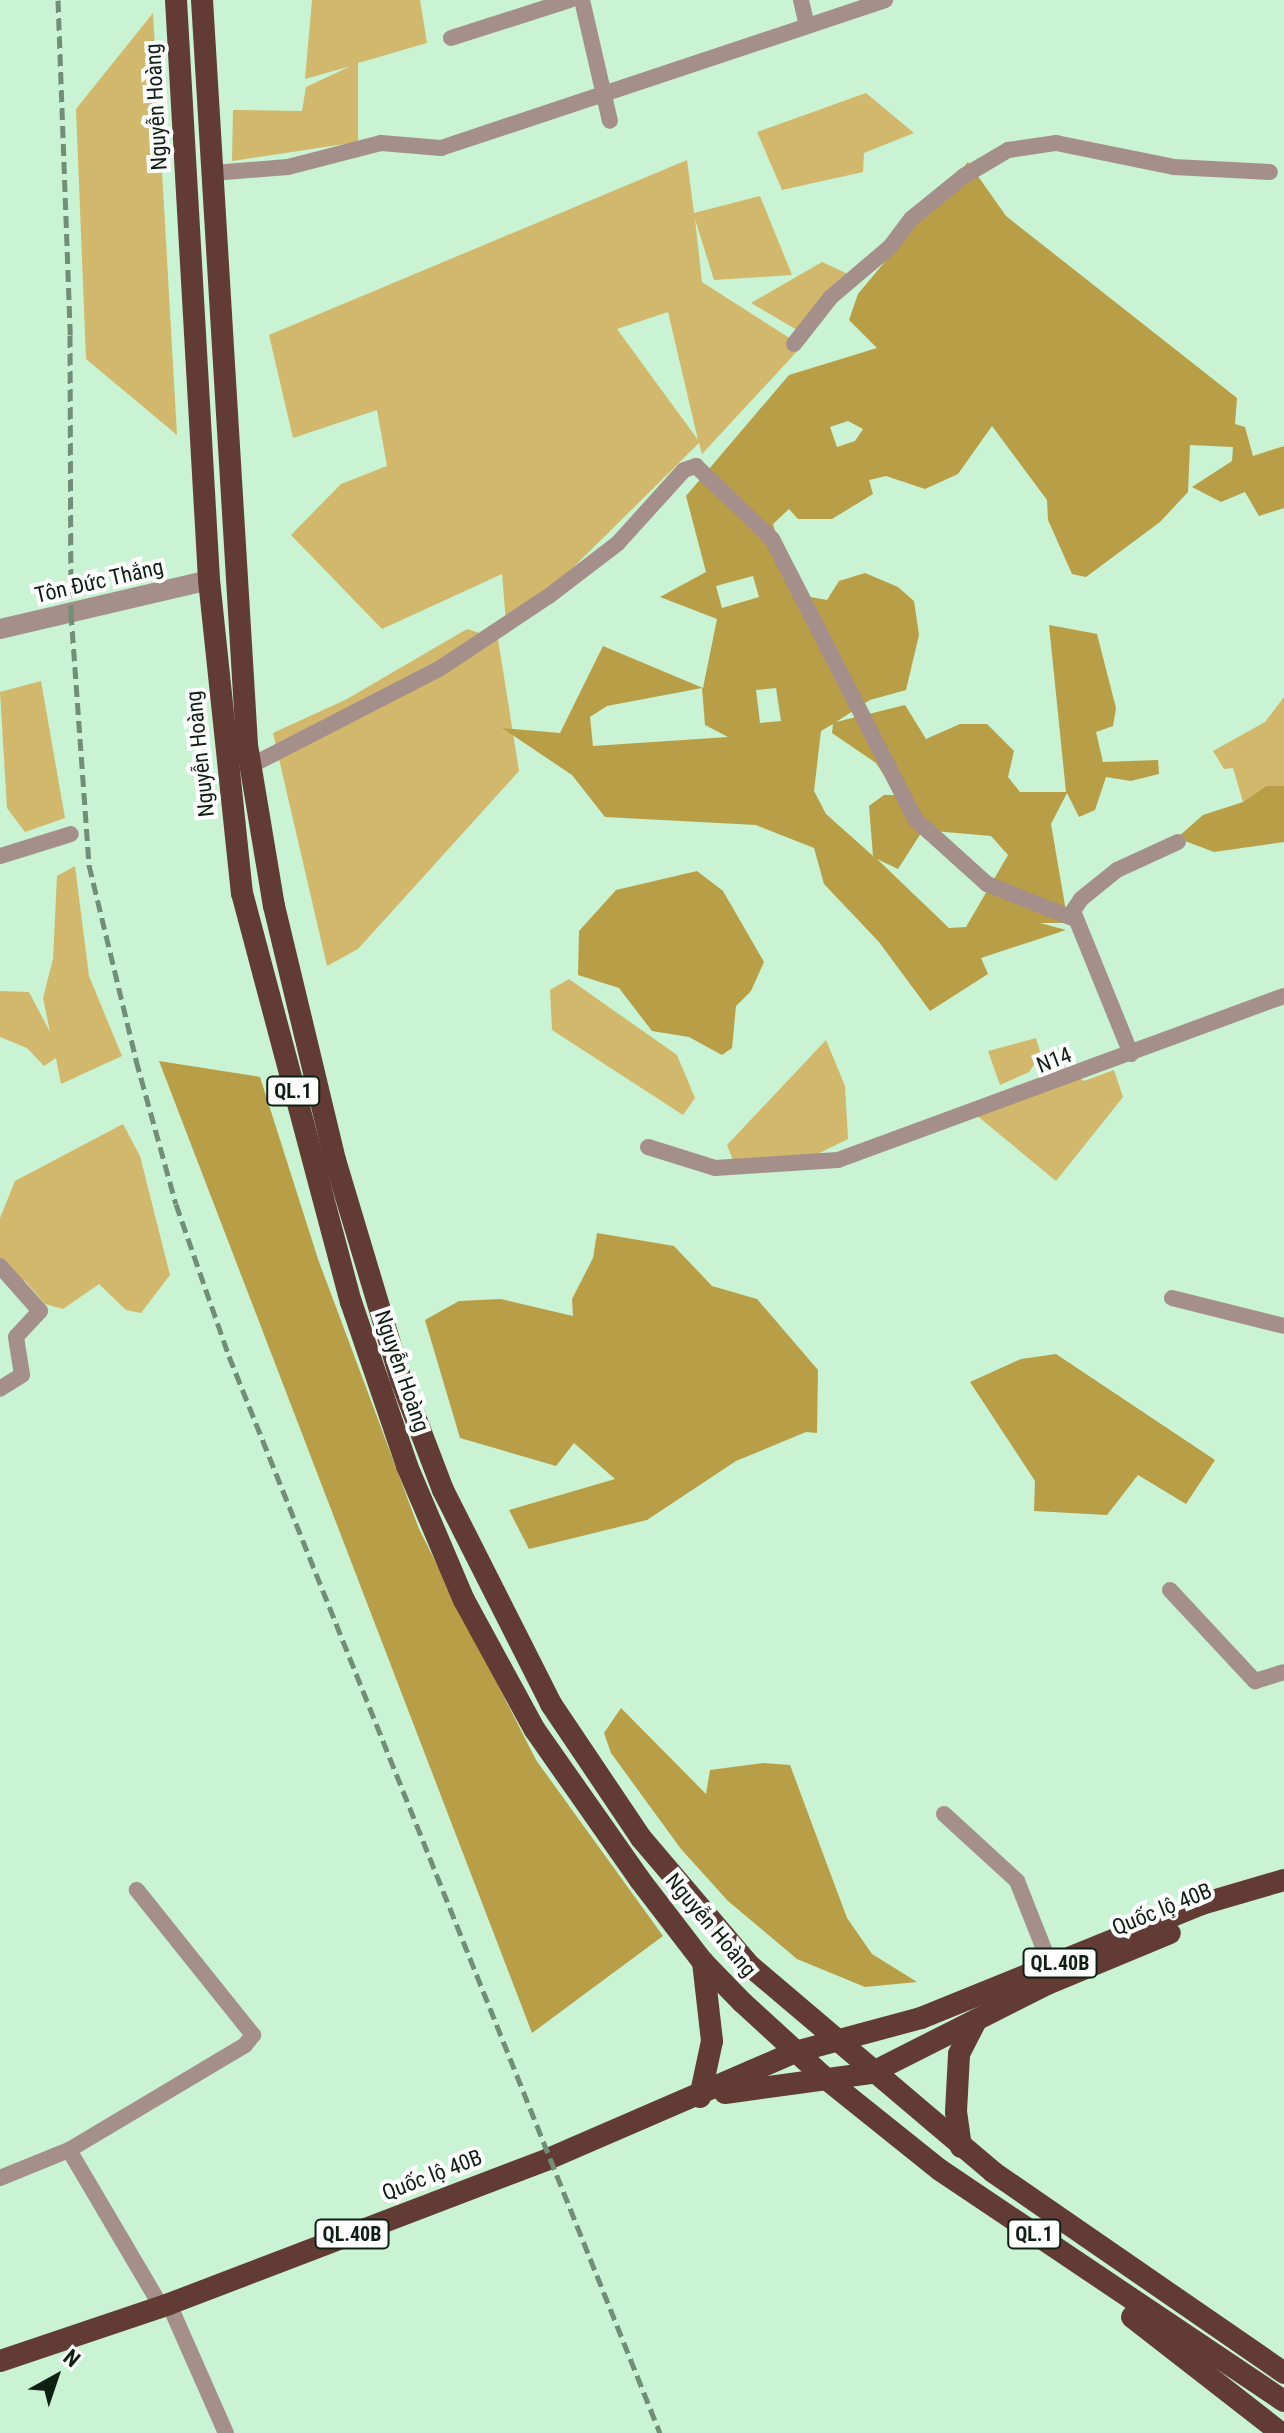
<!DOCTYPE html>
<html>
<head>
<meta charset="utf-8">
<style>
	body { margin:0 }
	#map { position:relative; width:1284px; height:2433px; overflow:hidden; background:#c9f3d2; font-family:"Roboto Condensed",sans-serif }
	div>[style] { position:absolute }
	[style*='--x'] { left:calc(var(--x)*1px); top:calc(var(--y)*1px); width:calc(var(--w)*1px); rotate:calc(var(--a)*1deg) }
	.green>* { inset:0; background:#d1b86c }
	.forest>* { inset:0; background:#b99e48 }
	.minor>* { height:16px; margin:-8px; padding:0 8px; transform-origin:8px; border-radius:8px; background:#a58f8a }
	.tertiary>* { height:20px; margin:-10px; padding:0 10px; transform-origin:10px; border-radius:10px; background:#a58f8a }
	.trunk>* { height:22px; margin:-11px; padding:0 11px; transform-origin:11px; border-radius:11px; background:#623c34 }
	.rail>* { height:5px; margin-top:-2.5px; transform-origin:0; background:repeating-linear-gradient(90deg,#718e77 0 12px,transparent 0 18px) }
	span { translate:-50% -50%; white-space:nowrap; text-align:center; line-height:1.15; -webkit-text-stroke:8px #fff; paint-order:stroke }
	.shield-label span { padding:2px 6px; background:#fff; border:2px solid; border-radius:6px; -webkit-text-stroke-width:0 }
	.shield-label { font-size:20px; color:#0f1f13; font-weight:700 }
	.street-label { font-size:22px; color:#0f1f13 }
	.north { position:absolute; left:16px; top:2337px; width:80px; height:80px; -webkit-text-stroke:6px #fff; paint-order:stroke; rotate:40deg; font-size:22px; font-weight:700; line-height:32px; text-align:center; color:#0f1f13 }
	.north::after { content:''; display:block; margin:auto; width:28px; height:36px; background:#0f1f13; clip-path:polygon(50% 0,100% 100%,50% 72%,0 100%) }
</style>
</head>
<body>
<div id="map">
	<div class="green">
		<div style="clip-path:polygon(312px 0,420px 0,427px 43px,358px 63px,358px 142px,232px 161px,233px 110px,302px 111px,306px 87px,351px 66px,305px 79px)"></div>
		<div style="clip-path:polygon(153px 13px,177px 435px,86px 359px,76px 109px)"></div>
		<div style="clip-path:polygon(866px 93px,914px 133px,864px 153px,863px 172px,782px 190px,757px 132px)"></div>
		<div style="clip-path:polygon(evenodd,687px 160px,694px 213px,760px 196px,792px 275px,714px 280px,695px 219px,702px 282px,802px 346px,702px 454px,699px 443px,507px 633px,502px 574px,382px 629px,291px 535px,341px 484px,387px 466px,377px 410px,293px 438px,269px 335px,687px 160px,668px 312px,698px 440px,617px 329px,668px 312px)"></div>
		<div style="clip-path:polygon(822px 262px,848px 274px,809px 337px,751px 303px)"></div>
		<div style="clip-path:polygon(467px 629px,498px 639px,519px 771px,358px 949px,327px 966px,273px 733px,347px 699px)"></div>
		<div style="clip-path:polygon(41px 681px,65px 818px,25px 832px,7px 808px,0 692px)"></div>
		<div style="clip-path:polygon(1284px 697px,1284px 788px,1266px 786px,1243px 802px,1233px 768px,1224px 769px,1213px 751px,1265px 722px)"></div>
		<div style="clip-path:polygon(75px 866px,89px 976px,122px 1056px,61px 1084px,56px 1058px,44px 1066px,27px 1048px,0 1037px,0 991px,29px 992px,50px 1032px,43px 998px,53px 959px,57px 876px)"></div>
		<div style="clip-path:polygon(569px 979px,677px 1055px,695px 1098px,683px 1115px,552px 1030px,550px 990px)"></div>
		<div style="clip-path:polygon(1036px 1038px,1041px 1055px,1029px 1072px,1000px 1085px,988px 1051px)"></div>
		<div style="clip-path:polygon(826px 1040px,845px 1086px,848px 1139px,803px 1161px,738px 1173px,727px 1145px)"></div>
		<div style="clip-path:polygon(1114px 1070px,1123px 1097px,1056px 1181px,975px 1114px,1076px 1076px,1084px 1081px)"></div>
		<div style="clip-path:polygon(123px 1124px,140px 1156px,170px 1275px,141px 1313px,126px 1310px,99px 1284px,63px 1309px,45px 1304px,25px 1281px,0 1267px,0 1218px,15px 1181px)"></div>
	</div>
	<div class="forest">
		<div style="clip-path:polygon(evenodd,968px 162px,1006px 216px,1237px 398px,1235px 424px,1245px 427px,1253px 456px,1284px 446px,1284px 508px,1259px 516px,1245px 492px,1221px 502px,1192px 487px,1232px 461px,1233px 447px,1190px 445px,1188px 492px,1160px 522px,1086px 577px,1072px 574px,1048px 520px,1047px 500px,992px 426px,958px 474px,925px 489px,886px 476px,869px 480px,873px 494px,832px 519px,798px 519px,789px 509px,773px 524px,794px 594px,827px 600px,839px 581px,865px 573px,898px 587px,914px 601px,919px 635px,906px 690px,870px 700px,836px 722px,905px 705px,926px 739px,960px 724px,987px 724px,1014px 751px,1008px 777px,1020px 792px,1066px 792px,1049px 625px,1097px 634px,1116px 708px,1113px 726px,1096px 732px,1103px 762px,1158px 760px,1159px 774px,1131px 781px,1106px 777px,1095px 810px,1079px 817px,1067px 793px,1051px 824px,1068px 923px,1040px 923px,1066px 930px,981px 958px,988px 974px,930px 1011px,879px 942px,824px 884px,814px 848px,756px 825px,605px 817px,572px 775px,502px 728px,560px 733px,603px 646px,703px 688px,717px 619px,660px 597px,706px 572px,686px 496px,789px 375px,877px 348px,849px 320px,858px 294px,968px 162px,848px 421px,863px 429px,855px 441px,837px 447px,830px 427px,848px 421px,968px 162px,753px 576px,759px 597px,722px 608px,716px 586px,753px 576px,968px 162px,702px 688px,705px 725px,728px 737px,593px 746px,590px 717px,607px 706px,702px 688px,968px 162px,776px 688px,781px 721px,760px 723px,756px 690px,776px 688px,968px 162px,833px 724px,832px 733px,876px 763px,897px 795px,884px 795px,869px 806px,873px 856px,826px 814px,814px 791px,821px 731px,833px 724px,968px 162px,923px 830px,991px 836px,1008px 855px,966px 927px,949px 928px,877px 859px,898px 869px,923px 830px)"></div>
		<div style="clip-path:polygon(1266px 786px,1284px 786px,1284px 842px,1214px 852px,1177px 838px,1203px 815px,1243px 802px)"></div>
		<div style="clip-path:polygon(697px 871px,723px 891px,764px 962px,751px 991px,736px 1006px,732px 1048px,722px 1055px,689px 1037px,652px 1031px,619px 988px,578px 975px,579px 931px,616px 890px)"></div>
		<div style="clip-path:polygon(159px 1061px,260px 1077px,318px 1259px,419px 1529px,536px 1760px,663px 1936px,532px 2033px)"></div>
		<div style="clip-path:polygon(597px 1233px,674px 1246px,712px 1286px,757px 1299px,818px 1370px,817px 1433px,806px 1432px,736px 1461px,647px 1520px,529px 1549px,509px 1510px,615px 1479px,574px 1443px,556px 1466px,460px 1438px,425px 1320px,459px 1301px,501px 1299px,573px 1316px,572px 1299px,593px 1258px)"></div>
		<div style="clip-path:polygon(1056px 1354px,1215px 1460px,1186px 1504px,1138px 1475px,1107px 1515px,1034px 1511px,1035px 1481px,970px 1382px,1021px 1359px)"></div>
		<div style="clip-path:polygon(621px 1708px,706px 1794px,710px 1770px,763px 1763px,790px 1765px,847px 1918px,872px 1954px,917px 1982px,865px 1987px,797px 1959px,728px 1901px,681px 1849px,611px 1753px,604px 1733px)"></div>
	</div>
	<div class="minor">
		<div style="--x:582;--y:0;--w:124;--a:77"></div>
		<div style="--x:801;--y:0;--w:26;--a:77"></div>
		<div style="--x:451;--y:38;--w:125;--a:-17.7"></div>
		<div style="--x:213;--y:173;--w:75;--a:-4.6"></div>
		<div style="--x:288;--y:167;--w:96;--a:-14.5"></div>
		<div style="--x:381;--y:143;--w:60;--a:4.8"></div>
		<div style="--x:441;--y:148;--w:468;--a:-18.4"></div>
		<div style="--x:794;--y:344;--w:60;--a:-51.8"></div>
		<div style="--x:831;--y:297;--w:77;--a:-40.3"></div>
		<div style="--x:890;--y:247;--w:35;--a:-53"></div>
		<div style="--x:911;--y:219;--w:68;--a:-39.1"></div>
		<div style="--x:964;--y:176;--w:51;--a:-30.6"></div>
		<div style="--x:1008;--y:150;--w:49;--a:-8.3"></div>
		<div style="--x:1056;--y:143;--w:120;--a:11.5"></div>
		<div style="--x:1174;--y:167;--w:96;--a:3"></div>
		<div style="--x:254;--y:764;--w:208;--a:-27.2"></div>
		<div style="--x:439;--y:669;--w:132;--a:-33.6"></div>
		<div style="--x:549;--y:596;--w:87;--a:-37.5"></div>
		<div style="--x:618;--y:543;--w:98;--a:-47.9"></div>
		<div style="--x:684;--y:470;--w:13;--a:-18"></div>
		<div style="--x:696;--y:466;--w:105;--a:43.8"></div>
		<div style="--x:772;--y:539;--w:316;--a:62.9"></div>
		<div style="--x:916;--y:820;--w:96;--a:42"></div>
		<div style="--x:987;--y:884;--w:92;--a:21.8"></div>
		<div style="--x:0;--y:856;--w:74;--a:-17.2"></div>
		<div style="--x:1131;--y:1054;--w:154;--a:-112.1"></div>
		<div style="--x:1073;--y:911;--w:14;--a:-56"></div>
		<div style="--x:1081;--y:899;--w:46;--a:-38.9"></div>
		<div style="--x:1117;--y:870;--w:67;--a:-24.7"></div>
		<div style="--x:648;--y:1147;--w:70;--a:17.4"></div>
		<div style="--x:715;--y:1168;--w:123;--a:-3.7"></div>
		<div style="--x:838;--y:1160;--w:475;--a:-20.2"></div>
		<div style="--x:0;--y:1266;--w:60;--a:48.4"></div>
		<div style="--x:40;--y:1311;--w:35;--a:133"></div>
		<div style="--x:16;--y:1337;--w:38;--a:81"></div>
		<div style="--x:22;--y:1375;--w:26;--a:148"></div>
		<div style="--x:1172;--y:1298;--w:115;--a:14"></div>
		<div style="--x:1170;--y:1590;--w:125;--a:47"></div>
		<div style="--x:1255;--y:1681;--w:30;--a:-17"></div>
		<div style="--x:944;--y:1814;--w:99;--a:42.5"></div>
		<div style="--x:1017;--y:1881;--w:92;--a:68.4"></div>
		<div style="--x:69;--y:2150;--w:205;--a:-30.8"></div>
		<div style="--x:245;--y:2045;--w:13;--a:-51"></div>
		<div style="--x:253;--y:2035;--w:186;--a:-128.7"></div>
		<div style="--x:0;--y:2178;--w:74;--a:-22.1"></div>
		<div style="--x:69;--y:2150;--w:181;--a:59.5"></div>
		<div style="--x:169;--y:2304;--w:141;--a:66.2"></div>
	</div>
	<div class="tertiary">
		<div style="--x:0;--y:629;--w:215;--a:-13.2"></div>
	</div>
	<div class="trunk">
		<div style="--x:176;--y:0;--w:581;--a:86.74"></div>
		<div style="--x:209;--y:580;--w:315;--a:84"></div>
		<div style="--x:242;--y:893;--w:423;--a:75.1"></div>
		<div style="--x:351;--y:1302;--w:173;--a:71.1"></div>
		<div style="--x:407;--y:1466;--w:146;--a:67"></div>
		<div style="--x:464;--y:1600;--w:148;--a:61.4"></div>
		<div style="--x:535;--y:1730;--w:183;--a:55"></div>
		<div style="--x:640;--y:1880;--w:103;--a:52.5"></div>
		<div style="--x:703;--y:1962;--w:56;--a:45.7"></div>
		<div style="--x:742;--y:2002;--w:113;--a:42.5"></div>
		<div style="--x:825;--y:2078;--w:147;--a:38.7"></div>
		<div style="--x:940;--y:2170;--w:414;--a:33.9"></div>
		<div style="--x:202;--y:0;--w:746;--a:86.54"></div>
		<div style="--x:247;--y:745;--w:163;--a:80.5"></div>
		<div style="--x:274;--y:906;--w:261;--a:76.5"></div>
		<div style="--x:335;--y:1160;--w:230;--a:73.3"></div>
		<div style="--x:401;--y:1380;--w:118;--a:69.1"></div>
		<div style="--x:443;--y:1490;--w:240;--a:63.2"></div>
		<div style="--x:551;--y:1704;--w:161;--a:56.1"></div>
		<div style="--x:641;--y:1838;--w:167;--a:49.6"></div>
		<div style="--x:749;--y:1965;--w:320;--a:40.3"></div>
		<div style="--x:993;--y:2172;--w:354;--a:34.6"></div>
		<div style="--x:725;--y:2093;--w:147;--a:-7.8"></div>
		<div style="--x:871;--y:2073;--w:197;--a:-26.8"></div>
		<div style="--x:1047;--y:1984;--w:133;--a:-22.5"></div>
		<div style="--x:700;--y:2097;--w:57;--a:-77.9"></div>
		<div style="--x:712;--y:2041;--w:80;--a:-96.5"></div>
		<div style="--x:961;--y:2147;--w:35;--a:-98"></div>
		<div style="--x:956;--y:2112;--w:58;--a:-87"></div>
		<div style="--x:959;--y:2054;--w:38;--a:-63"></div>
		<div style="--x:1132;--y:2317;--w:189;--a:37.9"></div>
		<div style="--x:0;--y:2361;--w:178;--a:-18.6"></div>
		<div style="--x:169;--y:2304;--w:406;--a:-20.9"></div>
		<div style="--x:548;--y:2159;--w:269;--a:-23.4"></div>
		<div style="--x:795;--y:2052;--w:131;--a:-15.1"></div>
		<div style="--x:921;--y:2018;--w:303;--a:-22.1"></div>
		<div style="--x:1202;--y:1904;--w:85;--a:-16.3"></div>
	</div>
	<div class="rail">
		<div style="--x:58;--y:0;--w:335;--a:87.9"></div>
		<div style="--x:70;--y:335;--w:278;--a:89.8"></div>
		<div style="--x:71;--y:613;--w:253;--a:85.9"></div>
		<div style="--x:89;--y:865;--w:201;--a:76.4"></div>
		<div style="--x:136;--y:1060;--w:149;--a:74.5"></div>
		<div style="--x:176;--y:1204;--w:161;--a:70.8"></div>
		<div style="--x:229;--y:1356;--w:1160;--a:68.19"></div>
	</div>
	<div class="shield-label">
		<span style="left:293px;top:1091px">QL.1</span>
		<span style="left:1060px;top:1963px">QL.40B</span>
		<span style="left:352px;top:2234px">QL.40B</span>
		<span style="left:1034px;top:2234px">QL.1</span>
	</div>
	<div class="street-label">
		<span style="left:156px;top:107px;rotate:-93deg">Nguyễn Hoàng</span>
		<span style="left:99px;top:581px;rotate:-13deg">Tôn Đức Thắng</span>
		<span style="left:200px;top:754px;rotate:-96deg">Nguyễn Hoàng</span>
		<span style="left:1054px;top:1060px;rotate:-21deg">N14</span>
		<span style="left:402px;top:1371px;rotate:71deg">Nguyễn Hoàng</span>
		<span style="left:1162px;top:1909px;rotate:-22deg">Quốc lộ 40B</span>
		<span style="left:711px;top:1925px;rotate:50deg">Nguyễn Hoàng</span>
		<span style="left:432px;top:2175px;rotate:-21deg">Quốc lộ 40B</span>
	</div>
	<div class="north">N</div>
</div>
</body>
</html>
